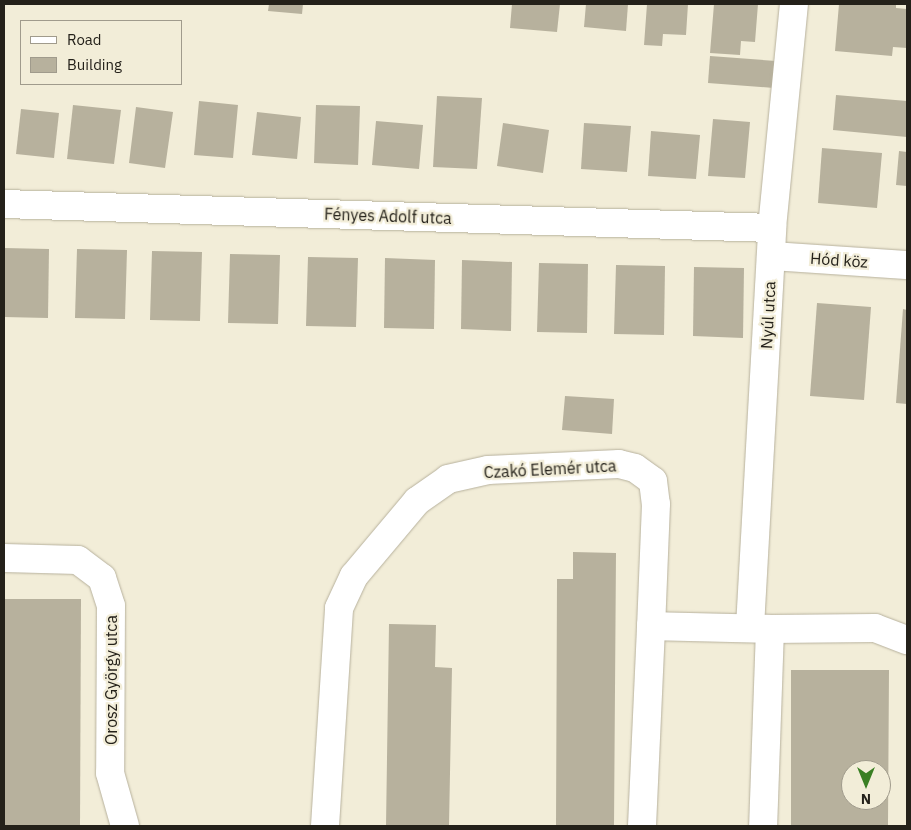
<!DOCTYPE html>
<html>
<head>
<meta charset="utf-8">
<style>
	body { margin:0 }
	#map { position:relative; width:911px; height:830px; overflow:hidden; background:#f2edd8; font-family:"IBM Plex Sans",sans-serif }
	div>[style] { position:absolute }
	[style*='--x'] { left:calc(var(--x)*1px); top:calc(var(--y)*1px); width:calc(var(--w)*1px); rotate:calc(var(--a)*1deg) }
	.building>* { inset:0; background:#b7b19d }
	.roads { filter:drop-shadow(0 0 1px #b7b19d) drop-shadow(0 0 1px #b7b19d) }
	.minor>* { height:28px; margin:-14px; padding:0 14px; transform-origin:14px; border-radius:14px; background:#fff }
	span { translate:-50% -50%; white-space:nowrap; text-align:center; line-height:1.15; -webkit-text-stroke:4.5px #f2edd8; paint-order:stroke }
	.street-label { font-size:16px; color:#24211a }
	.frame { position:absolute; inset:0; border:5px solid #24211a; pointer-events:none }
	.legend { position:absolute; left:20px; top:20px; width:162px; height:65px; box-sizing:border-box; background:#f2edd8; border:1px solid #a09b8c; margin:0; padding:6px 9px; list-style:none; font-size:15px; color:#24211a }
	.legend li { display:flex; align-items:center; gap:10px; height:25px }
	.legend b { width:25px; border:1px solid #a09b8c }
	.north { position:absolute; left:841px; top:760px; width:50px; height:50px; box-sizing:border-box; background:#f2edd8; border:1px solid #a09b8c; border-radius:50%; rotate:180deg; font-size:14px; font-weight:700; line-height:20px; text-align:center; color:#24211a }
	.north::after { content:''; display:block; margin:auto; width:18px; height:22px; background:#3a7f23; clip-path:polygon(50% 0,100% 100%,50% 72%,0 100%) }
</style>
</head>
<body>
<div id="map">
	<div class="building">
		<div style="clip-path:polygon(269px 4px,303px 4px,302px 14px,268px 11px)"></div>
		<div style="clip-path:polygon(512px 4px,560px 4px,557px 32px,510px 28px)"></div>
		<div style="clip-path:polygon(586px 4px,628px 4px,626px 31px,584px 27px)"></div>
		<div style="clip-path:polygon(647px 4px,688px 4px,686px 35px,663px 34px,662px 46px,644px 45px)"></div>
		<div style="clip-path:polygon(714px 4px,758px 4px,755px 42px,741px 41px,740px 55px,710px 53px)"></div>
		<div style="clip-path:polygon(839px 4px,896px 4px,896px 8px,907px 9px,907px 48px,893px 47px,892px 56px,835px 51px)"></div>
		<div style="clip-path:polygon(710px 56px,776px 61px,774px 88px,708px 83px)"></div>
		<div style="clip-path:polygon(836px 95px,907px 101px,907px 137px,833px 130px)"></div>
		<div style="clip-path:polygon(437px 96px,482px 98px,477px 169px,433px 167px)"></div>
		<div style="clip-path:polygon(199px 101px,238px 105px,233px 158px,194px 155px)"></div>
		<div style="clip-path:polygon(73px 105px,121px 110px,114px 164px,67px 159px)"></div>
		<div style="clip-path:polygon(316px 105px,360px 106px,358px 165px,314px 163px)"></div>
		<div style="clip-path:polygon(136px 107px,173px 112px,165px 168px,129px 163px)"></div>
		<div style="clip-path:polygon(21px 109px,59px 113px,54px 158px,16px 154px)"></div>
		<div style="clip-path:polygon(257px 112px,301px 117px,297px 159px,252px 155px)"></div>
		<div style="clip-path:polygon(713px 119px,750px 122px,745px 178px,708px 176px)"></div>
		<div style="clip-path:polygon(376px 121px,423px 125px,419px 169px,372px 165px)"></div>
		<div style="clip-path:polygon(503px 123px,549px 130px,543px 173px,497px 166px)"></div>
		<div style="clip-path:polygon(584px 123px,631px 126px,627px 172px,581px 169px)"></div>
		<div style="clip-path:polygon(651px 131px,700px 135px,696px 179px,648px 176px)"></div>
		<div style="clip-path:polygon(822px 148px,882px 153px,877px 208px,818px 203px)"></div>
		<div style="clip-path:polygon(899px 151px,907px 152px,907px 186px,896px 185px)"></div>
		<div style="clip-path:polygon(4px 248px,49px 249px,48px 318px,4px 317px)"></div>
		<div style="clip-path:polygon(77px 249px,127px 250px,125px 319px,75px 318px)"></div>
		<div style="clip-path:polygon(152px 251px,202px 252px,200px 321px,150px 320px)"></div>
		<div style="clip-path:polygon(230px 254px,280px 255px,278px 324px,228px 323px)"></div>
		<div style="clip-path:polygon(308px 257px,358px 258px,356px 327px,306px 326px)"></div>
		<div style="clip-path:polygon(385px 258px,435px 260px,434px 329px,384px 328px)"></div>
		<div style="clip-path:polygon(462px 260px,512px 262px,511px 331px,461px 329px)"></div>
		<div style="clip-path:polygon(539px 263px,588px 264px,587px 333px,537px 332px)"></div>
		<div style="clip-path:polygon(616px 265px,665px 266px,664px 335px,614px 334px)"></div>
		<div style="clip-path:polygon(694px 267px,744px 268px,743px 338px,693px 336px)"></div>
		<div style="clip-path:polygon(817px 303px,871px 307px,864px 400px,810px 396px)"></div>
		<div style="clip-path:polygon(903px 309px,907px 310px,907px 404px,896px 403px)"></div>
		<div style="clip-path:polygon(565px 396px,614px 399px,612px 434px,562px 430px)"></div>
		<div style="clip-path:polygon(573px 552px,616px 553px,614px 826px,556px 826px,557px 579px,573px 579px)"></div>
		<div style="clip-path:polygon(4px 599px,81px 599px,80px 826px,4px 826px)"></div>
		<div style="clip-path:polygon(389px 624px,436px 625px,435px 667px,452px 668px,449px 826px,386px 826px)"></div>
		<div style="clip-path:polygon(evenodd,791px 670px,889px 670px,888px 826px,791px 826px,791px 670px,851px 770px,881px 770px,881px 800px,851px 800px,851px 770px)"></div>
	</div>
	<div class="roads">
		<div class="minor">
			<div style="--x:4;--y:204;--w:768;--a:1.79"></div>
			<div style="--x:771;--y:256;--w:136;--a:3.8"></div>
			<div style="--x:4;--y:558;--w:74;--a:1.5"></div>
			<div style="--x:78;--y:560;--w:30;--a:37"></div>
			<div style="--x:102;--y:578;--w:29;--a:72"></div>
			<div style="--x:111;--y:606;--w:167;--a:90.3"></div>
			<div style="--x:110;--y:773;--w:55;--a:74.2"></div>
			<div style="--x:750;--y:627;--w:400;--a:-86.8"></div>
			<div style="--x:772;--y:228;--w:225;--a:-84.4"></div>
			<div style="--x:770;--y:629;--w:105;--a:-0.5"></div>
			<div style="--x:875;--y:628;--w:34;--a:21"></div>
			<div style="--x:325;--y:826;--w:218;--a:-86.3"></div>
			<div style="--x:339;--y:608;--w:35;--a:-65"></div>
			<div style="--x:354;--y:576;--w:98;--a:-50"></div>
			<div style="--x:417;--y:501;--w:38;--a:-35"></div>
			<div style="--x:448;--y:479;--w:41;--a:-12.7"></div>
			<div style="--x:488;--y:470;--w:131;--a:-2.6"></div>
			<div style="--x:619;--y:464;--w:16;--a:14"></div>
			<div style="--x:635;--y:468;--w:22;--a:36"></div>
			<div style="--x:653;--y:481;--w:23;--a:83"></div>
			<div style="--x:656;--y:504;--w:122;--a:92.3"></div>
			<div style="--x:642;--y:826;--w:200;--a:-87.4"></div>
			<div style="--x:651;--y:626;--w:119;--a:1.4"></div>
			<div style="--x:770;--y:629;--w:197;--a:92"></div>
		</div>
	</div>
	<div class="street-label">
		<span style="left:388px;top:216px;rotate:2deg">Fényes Adolf utca</span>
		<span style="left:839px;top:260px;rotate:4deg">Hód köz</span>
		<span style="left:768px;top:315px;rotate:-87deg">Nyúl utca</span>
		<span style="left:550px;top:469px;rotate:-3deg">Czakó Elemér utca</span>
		<span style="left:111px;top:680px;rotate:-90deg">Orosz György utca</span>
	</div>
	<div class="frame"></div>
	<ul class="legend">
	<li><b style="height:6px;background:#fff"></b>Road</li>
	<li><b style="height:14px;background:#b7b19d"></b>Building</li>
	</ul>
	<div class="north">N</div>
</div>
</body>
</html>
